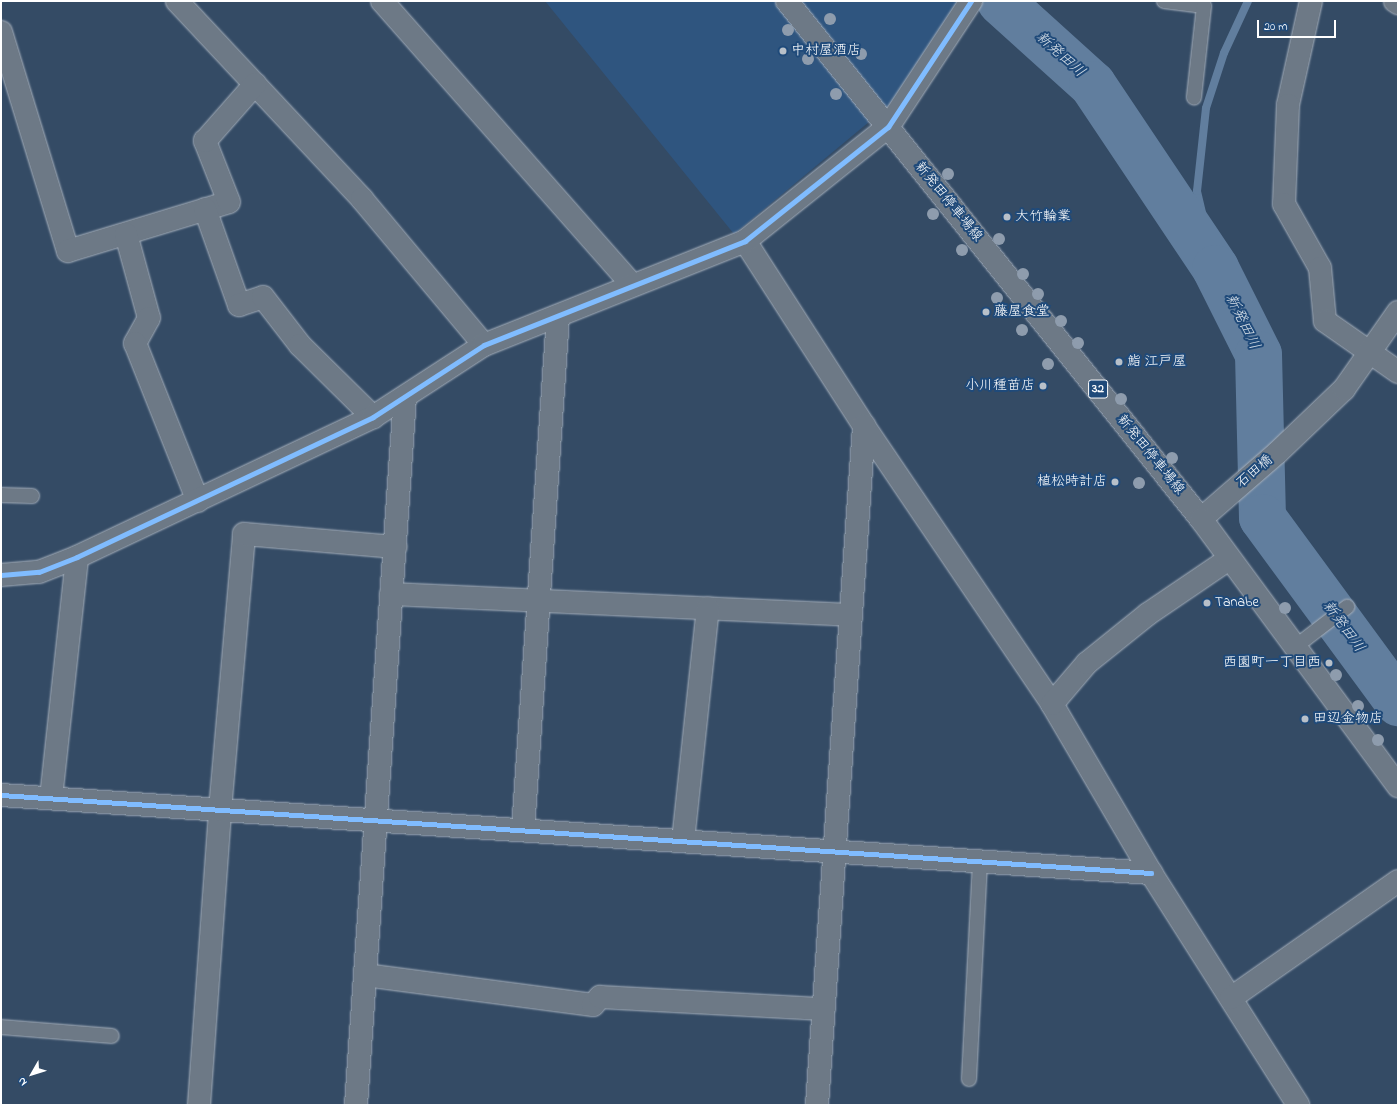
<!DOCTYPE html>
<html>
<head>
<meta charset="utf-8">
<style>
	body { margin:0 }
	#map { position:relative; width:1399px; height:1106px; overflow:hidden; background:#344b65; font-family:"Indie Flower","Klee One",sans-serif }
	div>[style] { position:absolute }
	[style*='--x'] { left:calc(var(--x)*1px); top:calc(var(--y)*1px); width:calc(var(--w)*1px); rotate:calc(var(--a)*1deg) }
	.built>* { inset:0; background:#2f557f }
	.stream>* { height:8px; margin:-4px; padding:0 4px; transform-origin:4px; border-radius:4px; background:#617e9e }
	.river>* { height:47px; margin:-23.5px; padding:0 23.5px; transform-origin:23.5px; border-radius:23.5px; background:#617e9e }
	.roads { filter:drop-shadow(0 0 1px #a4aeba) drop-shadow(0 0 1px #a4aeba) }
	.lane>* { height:14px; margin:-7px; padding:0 7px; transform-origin:7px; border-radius:7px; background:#6d7986 }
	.street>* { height:22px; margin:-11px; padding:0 11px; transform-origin:11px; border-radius:11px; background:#6d7986 }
	.secondary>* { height:22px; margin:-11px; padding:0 11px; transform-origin:11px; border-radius:11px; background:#6d7986 }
	.primary>* { height:22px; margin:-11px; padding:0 11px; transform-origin:11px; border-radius:11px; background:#6d7986 }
	.cycleway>* { height:5px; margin:-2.5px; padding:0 2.5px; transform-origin:2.5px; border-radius:2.5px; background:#80bcff }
	.trees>* { width:12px; height:12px; margin:-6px; border-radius:50%; background:#8e9cad }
	.dots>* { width:11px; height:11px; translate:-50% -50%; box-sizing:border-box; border:2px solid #1f4a7a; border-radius:50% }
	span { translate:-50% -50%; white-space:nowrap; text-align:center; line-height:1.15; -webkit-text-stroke:4px #1f4a7a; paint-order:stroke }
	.shield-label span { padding:1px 3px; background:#1f4a7a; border:1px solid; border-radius:3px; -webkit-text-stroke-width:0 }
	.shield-label { font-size:13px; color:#fff; font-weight:700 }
	.poi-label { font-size:14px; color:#fff }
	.left { translate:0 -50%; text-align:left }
	.right { translate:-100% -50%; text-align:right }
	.street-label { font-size:14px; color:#fff }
	.water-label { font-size:15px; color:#d8e0e8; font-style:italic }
	.frame { position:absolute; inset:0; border:2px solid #fff; pointer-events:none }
	.north { position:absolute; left:12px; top:1054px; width:40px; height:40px; -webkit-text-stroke:3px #1f4a7a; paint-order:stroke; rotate:231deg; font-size:11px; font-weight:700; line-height:16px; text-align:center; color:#fff }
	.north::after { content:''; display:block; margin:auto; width:14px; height:18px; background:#fff; clip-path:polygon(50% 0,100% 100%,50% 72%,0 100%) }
	.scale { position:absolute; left:1257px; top:20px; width:79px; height:18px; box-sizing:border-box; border:2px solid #fff; border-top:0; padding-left:5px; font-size:12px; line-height:14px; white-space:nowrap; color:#fff; -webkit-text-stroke:3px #1f4a7a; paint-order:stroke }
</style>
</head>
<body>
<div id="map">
	<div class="built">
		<div style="clip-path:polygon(545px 1px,966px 1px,899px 97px,734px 234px)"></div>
	</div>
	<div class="stream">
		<div style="--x:1215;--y:268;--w:79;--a:-103.2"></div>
		<div style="--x:1197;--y:191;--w:83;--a:-83.8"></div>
		<div style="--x:1206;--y:108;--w:58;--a:-71.9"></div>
		<div style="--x:1224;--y:53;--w:57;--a:-65.2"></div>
	</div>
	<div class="river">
		<div style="--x:1000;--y:1;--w:124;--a:42.1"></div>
		<div style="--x:1092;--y:84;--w:221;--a:56.2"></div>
		<div style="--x:1215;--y:268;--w:96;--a:63.4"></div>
		<div style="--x:1258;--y:354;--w:163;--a:88.6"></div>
		<div style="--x:1262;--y:517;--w:230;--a:53.7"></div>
	</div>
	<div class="roads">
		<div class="lane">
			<div style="--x:1164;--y:1;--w:40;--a:7.1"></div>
			<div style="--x:1204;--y:6;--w:92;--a:96.3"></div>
			<div style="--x:1;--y:495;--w:31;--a:2"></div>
			<div style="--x:1295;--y:647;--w:66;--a:-37.6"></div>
			<div style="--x:1;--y:1027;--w:111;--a:4.6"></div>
			<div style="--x:969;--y:1079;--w:217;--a:-87.1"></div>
		</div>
		<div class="street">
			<div style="--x:177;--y:1;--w:271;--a:46.9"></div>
			<div style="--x:362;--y:199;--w:190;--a:50.1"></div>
			<div style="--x:382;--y:1;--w:378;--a:48.6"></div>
			<div style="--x:1311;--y:1;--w:107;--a:102.5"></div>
			<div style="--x:1288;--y:105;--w:99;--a:92.3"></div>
			<div style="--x:1284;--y:204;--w:73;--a:60.6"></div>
			<div style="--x:1320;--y:268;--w:53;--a:84.6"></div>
			<div style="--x:1325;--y:321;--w:89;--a:34.9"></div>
			<div style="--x:1395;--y:1;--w:4;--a:34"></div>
			<div style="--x:1;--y:32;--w:229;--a:73"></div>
			<div style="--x:68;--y:251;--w:168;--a:-16.9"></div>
			<div style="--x:229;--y:202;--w:66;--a:-111.5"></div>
			<div style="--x:205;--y:141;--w:76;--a:-48.7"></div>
			<div style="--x:205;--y:209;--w:102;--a:70.5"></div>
			<div style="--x:239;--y:305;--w:25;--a:-18"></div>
			<div style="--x:263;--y:297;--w:61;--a:52.4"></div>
			<div style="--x:300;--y:345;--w:103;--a:44.6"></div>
			<div style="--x:126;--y:234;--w:87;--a:74.7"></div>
			<div style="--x:149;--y:318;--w:29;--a:119"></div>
			<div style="--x:135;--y:343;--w:170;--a:68.3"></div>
			<div style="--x:745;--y:241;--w:220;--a:57.2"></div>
			<div style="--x:864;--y:426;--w:336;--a:55.9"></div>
			<div style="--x:1052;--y:704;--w:196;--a:59.6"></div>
			<div style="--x:1151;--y:873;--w:275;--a:57.6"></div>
			<div style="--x:1;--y:575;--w:38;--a:-5"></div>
			<div style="--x:39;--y:572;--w:41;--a:-21.5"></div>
			<div style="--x:77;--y:557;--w:327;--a:-25.3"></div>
			<div style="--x:373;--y:417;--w:132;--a:-33"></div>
			<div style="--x:484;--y:345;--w:281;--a:-21.7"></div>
			<div style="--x:745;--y:241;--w:183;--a:-38.6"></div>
			<div style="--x:888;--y:127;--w:151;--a:-56.6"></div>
			<div style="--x:391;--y:594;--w:460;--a:2.6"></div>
			<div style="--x:1052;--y:704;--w:54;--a:-49.5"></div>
			<div style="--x:1087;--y:663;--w:78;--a:-38.8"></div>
			<div style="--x:1148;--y:614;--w:98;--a:-34.2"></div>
			<div style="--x:1;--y:795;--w:1153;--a:3.88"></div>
			<div style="--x:51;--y:798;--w:242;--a:-83.8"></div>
			<div style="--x:523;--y:830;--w:515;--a:-86.1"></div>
			<div style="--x:683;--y:841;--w:234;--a:-83.9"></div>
			<div style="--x:365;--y:975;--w:230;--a:7.5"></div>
			<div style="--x:593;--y:1005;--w:11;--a:-49"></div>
			<div style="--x:600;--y:997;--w:224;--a:3.1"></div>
			<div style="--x:1231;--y:998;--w:204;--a:-35"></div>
			<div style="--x:199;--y:1105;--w:296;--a:-85.9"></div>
			<div style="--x:220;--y:810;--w:277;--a:-85"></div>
			<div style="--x:244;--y:534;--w:152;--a:4.9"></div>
			<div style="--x:356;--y:1105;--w:709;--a:-86.04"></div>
			<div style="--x:817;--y:1105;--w:681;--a:-86.04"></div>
		</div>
		<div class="secondary">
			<div style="--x:1201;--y:519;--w:101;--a:-41"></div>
			<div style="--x:1277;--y:453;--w:93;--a:-43.7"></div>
			<div style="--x:1344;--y:389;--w:94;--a:-55"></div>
		</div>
		<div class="primary">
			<div style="--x:787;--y:1;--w:663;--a:51.37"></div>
			<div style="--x:1201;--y:519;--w:332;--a:53.6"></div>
		</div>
	</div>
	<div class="cycleway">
		<div style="--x:1;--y:575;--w:38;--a:-5"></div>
		<div style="--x:39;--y:572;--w:41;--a:-21.5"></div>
		<div style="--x:77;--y:557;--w:327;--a:-25.3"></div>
		<div style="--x:373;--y:417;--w:132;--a:-33"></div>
		<div style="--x:484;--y:345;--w:281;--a:-21.7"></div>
		<div style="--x:745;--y:241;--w:183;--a:-38.6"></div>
		<div style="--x:888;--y:127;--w:151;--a:-56.6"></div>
		<div style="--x:1;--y:795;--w:1153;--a:3.88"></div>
	</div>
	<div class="trees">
		<div style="left:830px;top:19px"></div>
		<div style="left:788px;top:30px"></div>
		<div style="left:861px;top:54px"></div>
		<div style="left:808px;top:59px"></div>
		<div style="left:836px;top:94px"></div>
		<div style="left:948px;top:174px"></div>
		<div style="left:933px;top:214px"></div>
		<div style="left:999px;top:239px"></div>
		<div style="left:962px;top:250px"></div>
		<div style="left:1023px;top:274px"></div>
		<div style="left:1038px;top:294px"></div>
		<div style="left:997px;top:298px"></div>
		<div style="left:1061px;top:321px"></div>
		<div style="left:1022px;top:330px"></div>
		<div style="left:1078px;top:343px"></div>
		<div style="left:1048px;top:364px"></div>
		<div style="left:1121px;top:399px"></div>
		<div style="left:1172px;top:458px"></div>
		<div style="left:1139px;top:483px"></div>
		<div style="left:1285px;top:608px"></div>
		<div style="left:1336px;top:675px"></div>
		<div style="left:1358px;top:706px"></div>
		<div style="left:1378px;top:740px"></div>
	</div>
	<div class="dots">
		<div style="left:783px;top:51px;background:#b8c0c9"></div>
		<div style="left:1007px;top:217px;background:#b8c0c9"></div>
		<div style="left:986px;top:312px;background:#b8c0c9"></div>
		<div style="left:1119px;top:362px;background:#b8c0c9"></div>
		<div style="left:1043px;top:386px;background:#b8c0c9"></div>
		<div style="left:1115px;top:482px;background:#b8c0c9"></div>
		<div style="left:1207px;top:603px;background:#b8c0c9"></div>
		<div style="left:1329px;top:663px;background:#b8c0c9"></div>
		<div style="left:1305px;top:719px;background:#b8c0c9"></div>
	</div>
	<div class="shield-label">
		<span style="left:1098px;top:389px">32</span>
	</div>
	<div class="poi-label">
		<span class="left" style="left:791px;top:51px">中村屋酒店</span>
		<span class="left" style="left:1015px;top:217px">大竹輪業</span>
		<span class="left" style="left:994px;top:312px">藤屋食堂</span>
		<span class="left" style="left:1127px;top:362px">鮨 江戸屋</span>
		<span class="right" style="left:1035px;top:386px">小川種苗店</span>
		<span class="right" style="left:1107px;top:482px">植松時計店</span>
		<span class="left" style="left:1215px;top:603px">Tanabe</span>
		<span class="right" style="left:1321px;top:663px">西園町一丁目西</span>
		<span class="left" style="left:1313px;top:719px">田辺金物店</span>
	</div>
	<div class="street-label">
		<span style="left:948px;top:202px;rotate:51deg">新発田停車場線</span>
		<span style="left:1150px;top:455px;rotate:51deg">新発田停車場線</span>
		<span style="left:1255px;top:472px;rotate:-40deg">石田橋</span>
	</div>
	<div class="water-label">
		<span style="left:1060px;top:55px;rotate:42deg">新発田川</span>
		<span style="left:1242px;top:322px;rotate:64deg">新発田川</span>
		<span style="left:1343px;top:627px;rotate:54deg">新発田川</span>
	</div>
	<div class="frame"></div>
	<div class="north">N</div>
	<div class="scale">20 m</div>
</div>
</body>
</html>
